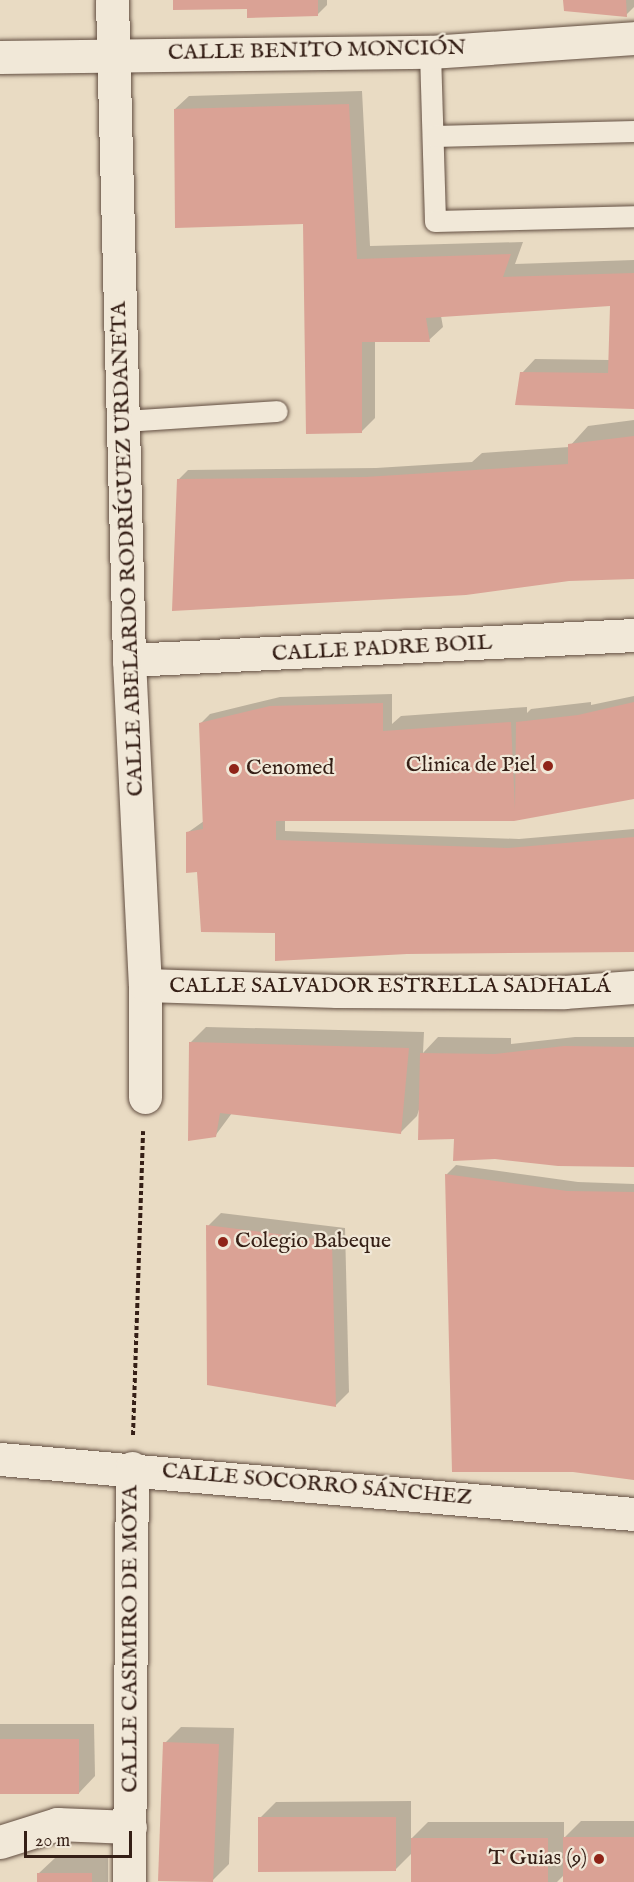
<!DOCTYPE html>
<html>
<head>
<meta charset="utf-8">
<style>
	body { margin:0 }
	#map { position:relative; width:634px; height:1882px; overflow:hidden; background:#e9dbc3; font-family:"IM FELL English",serif }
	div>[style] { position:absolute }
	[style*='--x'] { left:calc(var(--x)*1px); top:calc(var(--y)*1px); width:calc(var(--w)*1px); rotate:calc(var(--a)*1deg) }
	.shadow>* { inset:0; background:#0003 }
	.building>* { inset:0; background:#daa295 }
	.path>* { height:4px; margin-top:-2px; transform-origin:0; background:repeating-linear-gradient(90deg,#351f16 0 4.5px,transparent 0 7.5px) }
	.roads { filter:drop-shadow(0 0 2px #624e41) drop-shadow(0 0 2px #624e41) }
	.lane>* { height:21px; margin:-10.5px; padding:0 10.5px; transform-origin:10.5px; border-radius:10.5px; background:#f1e8d8 }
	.street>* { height:33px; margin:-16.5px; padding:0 16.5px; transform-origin:16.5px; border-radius:16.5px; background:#f1e8d8 }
	.dots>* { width:16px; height:16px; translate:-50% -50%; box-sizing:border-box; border:3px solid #f1e8d8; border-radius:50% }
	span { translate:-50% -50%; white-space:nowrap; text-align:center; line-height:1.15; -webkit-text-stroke:4.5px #f1e8d8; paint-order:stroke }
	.street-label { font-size:22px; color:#351f16 }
	.poi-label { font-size:22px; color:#351f16 }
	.right { translate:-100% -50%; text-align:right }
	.left { translate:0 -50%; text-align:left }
	.scale { position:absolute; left:24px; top:1831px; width:108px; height:27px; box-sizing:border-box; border:3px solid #351f16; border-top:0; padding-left:8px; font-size:18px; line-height:21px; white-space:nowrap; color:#351f16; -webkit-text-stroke:4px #f1e8d8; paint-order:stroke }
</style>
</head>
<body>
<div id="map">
	<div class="shadow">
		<div style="clip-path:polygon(174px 0,327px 0,327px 5px,317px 15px)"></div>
		<div style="clip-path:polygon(564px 0,634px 0,634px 7px,626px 15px)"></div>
		<div style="clip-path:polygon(362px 91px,370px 246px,523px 242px,515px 264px,634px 260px,634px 407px,522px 373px,535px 359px,610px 360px,612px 305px,441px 316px,443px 327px,429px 340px,375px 341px,375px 418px,361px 432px,305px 222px,175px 109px,189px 96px)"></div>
		<div style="clip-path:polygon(634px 420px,634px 577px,178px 480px,188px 470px,376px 468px,472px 462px,482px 453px,569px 447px,588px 426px)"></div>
		<div style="clip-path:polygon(392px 694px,392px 724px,401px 716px,527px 707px,527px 713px,531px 709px,591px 702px,591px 705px,634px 696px,634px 798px,514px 820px,285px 819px,285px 831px,519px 839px,634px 829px,634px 950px,277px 931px,198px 870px,187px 833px,204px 821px,200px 724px,210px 714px,280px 697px)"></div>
		<div style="clip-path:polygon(206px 1027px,424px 1032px,423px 1053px,438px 1037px,511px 1038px,511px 1044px,575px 1037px,634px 1037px,634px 1166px,456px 1138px,421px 1103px,417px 1116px,401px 1132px,232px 1113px,215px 1136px,190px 1043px)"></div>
		<div style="clip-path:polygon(456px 1165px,578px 1182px,634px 1184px,634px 1479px,446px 1175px)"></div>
		<div style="clip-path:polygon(221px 1213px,345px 1228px,349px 1392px,335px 1406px,208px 1226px)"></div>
		<div style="clip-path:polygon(0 1724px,94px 1724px,95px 1776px,79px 1793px,0 1793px)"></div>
		<div style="clip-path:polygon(181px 1727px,234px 1728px,229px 1864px,213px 1880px,165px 1743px)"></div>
		<div style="clip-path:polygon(411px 1801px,411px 1839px,428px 1822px,564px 1822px,564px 1838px,581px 1821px,634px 1821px,634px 1882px,565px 1882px,565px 1874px,557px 1882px,412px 1882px,412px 1853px,395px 1870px,260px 1818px,276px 1802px)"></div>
		<div style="clip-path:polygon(108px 1857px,108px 1882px,38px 1882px,38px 1874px,55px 1858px)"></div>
	</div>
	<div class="building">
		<div style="clip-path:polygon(173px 0,318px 0,318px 16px,247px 18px,247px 9px,173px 10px)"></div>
		<div style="clip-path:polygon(563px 0,626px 0,627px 17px,564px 11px)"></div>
		<div style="clip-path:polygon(349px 104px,357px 259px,511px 254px,503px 277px,634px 273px,634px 409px,515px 405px,520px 372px,608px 373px,610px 306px,426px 318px,430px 342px,362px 342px,362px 433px,306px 434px,303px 224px,175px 228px,174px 109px)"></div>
		<div style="clip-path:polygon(634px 436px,634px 579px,569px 581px,466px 595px,172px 611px,177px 479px,365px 477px,568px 464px,568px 444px)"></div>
		<div style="clip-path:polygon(634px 702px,634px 799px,514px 821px,276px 821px,276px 840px,508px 848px,634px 837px,634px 952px,407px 954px,275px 961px,275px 933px,201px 932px,197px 872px,186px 873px,186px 832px,203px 829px,199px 723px,270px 706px,383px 703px,383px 731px,511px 722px,515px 809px,516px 722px,578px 715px)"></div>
		<div style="clip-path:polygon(189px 1042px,409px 1048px,401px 1134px,220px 1113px,216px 1137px,188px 1141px)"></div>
		<div style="clip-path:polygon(564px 1046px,634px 1047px,634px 1167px,558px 1166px,495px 1159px,453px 1161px,454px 1139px,418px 1140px,420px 1053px,495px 1054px)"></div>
		<div style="clip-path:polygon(445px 1174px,567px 1191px,634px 1192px,634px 1480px,573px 1472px,452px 1472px)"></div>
		<div style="clip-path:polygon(206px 1225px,332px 1241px,336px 1407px,207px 1385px)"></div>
		<div style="clip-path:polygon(0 1739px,79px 1739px,79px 1794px,0 1794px)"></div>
		<div style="clip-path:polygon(163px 1742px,219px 1744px,213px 1882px,158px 1881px)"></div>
		<div style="clip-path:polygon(258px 1817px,396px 1817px,396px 1871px,258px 1872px)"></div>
		<div style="clip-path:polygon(563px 1837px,634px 1837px,634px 1882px,563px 1882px)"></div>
		<div style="clip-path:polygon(411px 1838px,548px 1838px,548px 1882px,411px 1882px)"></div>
		<div style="clip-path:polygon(37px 1873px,92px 1873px,92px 1882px,37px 1882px)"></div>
	</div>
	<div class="path">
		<div style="--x:133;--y:1435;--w:304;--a:-88.1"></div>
	</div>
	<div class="roads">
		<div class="lane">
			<div style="--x:430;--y:52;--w:169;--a:88.3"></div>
			<div style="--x:435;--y:221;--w:199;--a:-1.4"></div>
			<div style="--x:434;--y:136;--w:200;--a:-1.4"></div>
			<div style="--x:123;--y:421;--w:154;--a:-3.7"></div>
		</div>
		<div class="street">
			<div style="--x:112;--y:0;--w:660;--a:88.52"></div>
			<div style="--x:129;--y:660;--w:325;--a:87.2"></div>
			<div style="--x:145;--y:985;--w:112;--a:90"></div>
			<div style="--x:0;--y:57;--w:430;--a:-0.7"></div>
			<div style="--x:430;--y:52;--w:204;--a:-3.9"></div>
			<div style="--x:129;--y:660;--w:506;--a:-2.83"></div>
			<div style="--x:145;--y:985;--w:192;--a:1.8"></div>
			<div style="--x:337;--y:991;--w:227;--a:0.3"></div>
			<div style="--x:564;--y:992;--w:70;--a:-4.1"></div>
			<div style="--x:0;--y:1459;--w:636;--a:4.96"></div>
			<div style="--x:0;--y:1842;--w:60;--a:-17.5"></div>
			<div style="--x:57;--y:1824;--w:73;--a:2.4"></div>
			<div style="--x:129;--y:1882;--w:414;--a:-89.6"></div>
		</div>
	</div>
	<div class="dots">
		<div style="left:548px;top:766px;background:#8f2418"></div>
		<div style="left:234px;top:769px;background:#8f2418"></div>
		<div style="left:223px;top:1242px;background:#8f2418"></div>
		<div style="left:599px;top:1859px;background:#8f2418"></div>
	</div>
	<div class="street-label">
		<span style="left:317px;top:51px;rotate:-1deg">CALLE BENITO MONCIÓN</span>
		<span style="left:128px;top:549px;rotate:-92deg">CALLE ABELARDO RODRÍGUEZ URDANETA</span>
		<span style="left:382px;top:649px;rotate:-3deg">CALLE PADRE BOIL</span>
		<span style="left:390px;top:987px">CALLE SALVADOR ESTRELLA SADHALÁ</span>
		<span style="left:317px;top:1485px;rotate:5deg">CALLE SOCORRO SÁNCHEZ</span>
		<span style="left:131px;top:1639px;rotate:-90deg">CALLE CASIMIRO DE MOYA</span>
	</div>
	<div class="poi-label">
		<span class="right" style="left:536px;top:766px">Clinica de Piel</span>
		<span class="left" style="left:246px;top:769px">Cenomed</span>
		<span class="left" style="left:235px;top:1242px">Colegio Babeque</span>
		<span class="right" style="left:587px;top:1859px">T Guias (9)</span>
	</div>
	<div class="scale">20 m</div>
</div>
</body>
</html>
